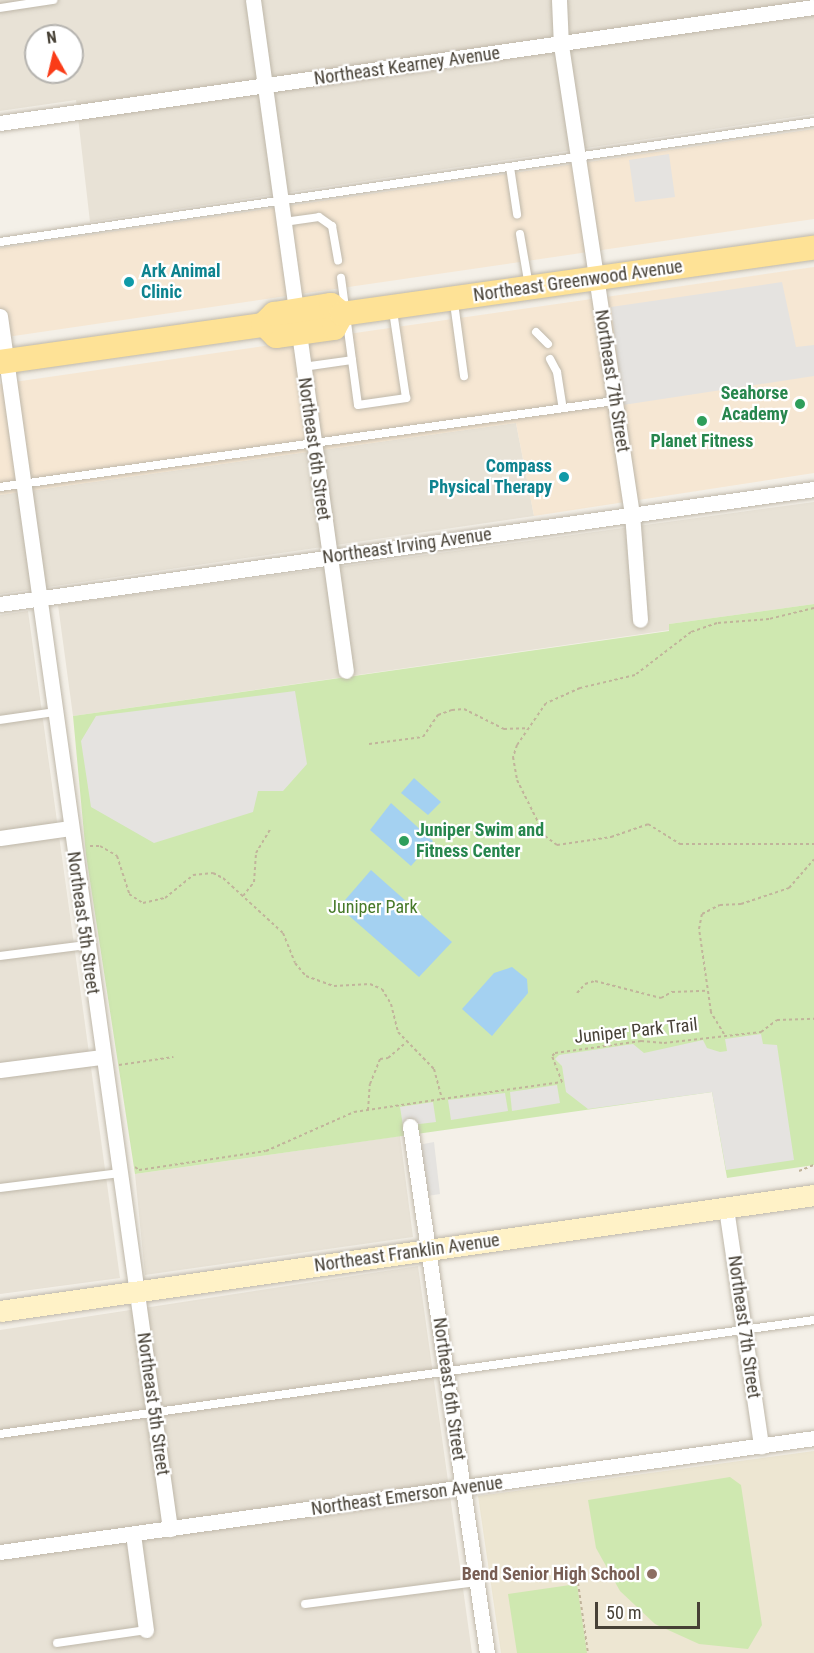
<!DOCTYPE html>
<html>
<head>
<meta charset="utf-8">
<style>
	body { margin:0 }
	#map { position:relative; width:814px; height:1653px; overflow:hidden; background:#f4f0e8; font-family:"Roboto Condensed",sans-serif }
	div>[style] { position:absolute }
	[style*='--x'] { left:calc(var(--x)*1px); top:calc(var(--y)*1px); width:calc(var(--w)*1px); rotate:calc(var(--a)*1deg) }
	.residential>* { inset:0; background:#e8e2d6 }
	.commercial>* { inset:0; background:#f6e7d3 }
	.education>* { inset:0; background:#ede6d2 }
	.green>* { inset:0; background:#cfe8b0 }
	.parking>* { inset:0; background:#e5e3e0 }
	.water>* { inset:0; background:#a4d1f1 }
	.path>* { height:2px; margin-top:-1px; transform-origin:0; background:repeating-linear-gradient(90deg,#c1b49b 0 3px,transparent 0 6px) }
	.roads { filter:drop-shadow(0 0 2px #bfb8aa) drop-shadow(0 0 2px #bfb8aa) }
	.lane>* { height:8px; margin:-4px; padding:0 4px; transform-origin:4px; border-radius:4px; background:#fff }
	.street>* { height:15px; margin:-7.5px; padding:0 7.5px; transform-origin:7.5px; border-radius:7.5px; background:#fff }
	.secondary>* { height:21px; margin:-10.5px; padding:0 10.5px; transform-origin:10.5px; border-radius:10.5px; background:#fff2c7 }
	.primary>* { height:24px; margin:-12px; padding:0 12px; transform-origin:12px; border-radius:12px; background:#fee296 }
	.dots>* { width:16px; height:16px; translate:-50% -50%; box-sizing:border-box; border:3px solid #fff; border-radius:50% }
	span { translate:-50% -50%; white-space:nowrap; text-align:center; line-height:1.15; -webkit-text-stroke:4.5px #fff; paint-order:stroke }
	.street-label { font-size:18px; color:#474136 }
	.culture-label { font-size:18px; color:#0d838f; font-weight:700 }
	.left { translate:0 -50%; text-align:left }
	.right { translate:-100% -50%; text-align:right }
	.leisure-label { font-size:18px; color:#27864d; font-weight:700 }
	.park-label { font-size:18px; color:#477a29 }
	.education-label { font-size:18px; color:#785e54; font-weight:700 }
	.north { position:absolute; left:24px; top:24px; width:60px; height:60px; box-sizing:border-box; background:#fff; border:2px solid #b5b3af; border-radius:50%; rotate:352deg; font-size:16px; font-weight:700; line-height:24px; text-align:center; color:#474136 }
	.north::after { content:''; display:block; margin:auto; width:21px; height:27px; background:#fa3c18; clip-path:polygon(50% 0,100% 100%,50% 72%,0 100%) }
	.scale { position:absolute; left:595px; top:1602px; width:105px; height:27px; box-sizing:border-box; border:3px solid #474136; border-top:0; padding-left:8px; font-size:18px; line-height:21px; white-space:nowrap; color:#474136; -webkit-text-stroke:4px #fff; paint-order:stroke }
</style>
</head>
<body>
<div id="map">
	<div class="residential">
		<div style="clip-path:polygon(evenodd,0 0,814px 0,814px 114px,90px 222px,76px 100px,0 111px,0 0,36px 36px,72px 36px,72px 72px,36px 72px,36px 36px)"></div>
		<div style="clip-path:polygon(516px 423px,534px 516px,0 594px,0 495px)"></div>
		<div style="clip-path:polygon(814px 502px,814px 604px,669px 624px,670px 630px,73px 716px,58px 605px)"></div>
		<div style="clip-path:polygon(28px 611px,120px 1278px,0 1294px,0 615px)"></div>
		<div style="clip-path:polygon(400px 1136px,413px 1237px,145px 1275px,135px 1174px)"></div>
		<div style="clip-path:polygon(418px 1266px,472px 1653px,0 1653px,0 1330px)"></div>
	</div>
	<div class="commercial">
		<div style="clip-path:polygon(814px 129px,814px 219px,0 338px,0 248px)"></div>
		<div style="clip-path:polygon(814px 267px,814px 473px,534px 516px,516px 423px,0 495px,0 384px)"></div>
	</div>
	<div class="education">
		<div style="clip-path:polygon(814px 1451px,814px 1653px,501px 1653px,478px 1496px)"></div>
	</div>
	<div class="green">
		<div style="clip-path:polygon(814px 604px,814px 1165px,727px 1178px,712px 1092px,135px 1174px,86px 855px,73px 716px,669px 631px,669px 624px)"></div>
		<div style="clip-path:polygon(730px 1477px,741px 1485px,762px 1625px,748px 1649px,699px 1644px,655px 1624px,620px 1591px,596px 1548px,588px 1500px)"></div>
		<div style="clip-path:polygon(577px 1584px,587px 1653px,517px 1653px,508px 1594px)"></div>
	</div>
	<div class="parking">
		<div style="clip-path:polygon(669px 154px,675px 197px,635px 202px,629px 160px)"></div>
		<div style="clip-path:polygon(782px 282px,796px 347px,814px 345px,814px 376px,623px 405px,611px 307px)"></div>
		<div style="clip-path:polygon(295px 691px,307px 764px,283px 791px,258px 791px,253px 812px,154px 843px,91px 807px,81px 741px,96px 716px)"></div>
		<div style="clip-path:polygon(761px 1034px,763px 1044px,777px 1045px,794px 1160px,726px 1170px,712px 1092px,588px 1109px,566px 1092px,562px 1066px,555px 1059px,559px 1055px,633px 1044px,644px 1053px,703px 1040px,707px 1048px,720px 1052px,727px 1051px,725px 1039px)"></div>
		<div style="clip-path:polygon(557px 1085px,560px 1103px,512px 1111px,510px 1092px)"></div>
		<div style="clip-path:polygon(505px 1093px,508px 1111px,451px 1120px,448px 1100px)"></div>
		<div style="clip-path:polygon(433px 1102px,436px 1122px,403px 1126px,400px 1107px)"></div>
		<div style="clip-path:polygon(434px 1142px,440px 1194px,421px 1197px,413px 1146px)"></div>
	</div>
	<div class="water">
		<div style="clip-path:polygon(414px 778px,441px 802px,428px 815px,401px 793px)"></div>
		<div style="clip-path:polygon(391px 803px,433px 841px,411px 866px,370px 830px)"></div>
		<div style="clip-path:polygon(371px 870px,452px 942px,419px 977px,339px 907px)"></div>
		<div style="clip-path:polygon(512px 967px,527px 979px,528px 993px,492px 1036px,462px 1009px,494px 973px)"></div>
	</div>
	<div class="path">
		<div style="--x:814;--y:608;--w:46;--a:166.3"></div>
		<div style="--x:769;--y:619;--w:52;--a:175.6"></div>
		<div style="--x:717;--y:623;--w:28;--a:161"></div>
		<div style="--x:691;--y:632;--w:71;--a:142.5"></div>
		<div style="--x:635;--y:675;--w:57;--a:166.7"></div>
		<div style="--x:580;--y:688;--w:37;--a:156"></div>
		<div style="--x:546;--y:703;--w:51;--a:124.6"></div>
		<div style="--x:517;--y:745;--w:13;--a:108"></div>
		<div style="--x:513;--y:757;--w:23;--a:80"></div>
		<div style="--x:517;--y:780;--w:63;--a:63.4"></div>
		<div style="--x:545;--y:836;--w:15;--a:37"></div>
		<div style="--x:557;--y:845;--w:55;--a:-8.4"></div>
		<div style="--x:611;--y:837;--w:39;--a:-19"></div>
		<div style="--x:648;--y:824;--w:38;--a:32"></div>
		<div style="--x:680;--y:844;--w:134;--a:0"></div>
		<div style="--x:369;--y:744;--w:54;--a:-7.4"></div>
		<div style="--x:423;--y:737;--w:27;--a:-56"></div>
		<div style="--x:438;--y:715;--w:15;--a:-20"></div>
		<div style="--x:452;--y:710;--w:12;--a:-5"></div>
		<div style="--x:464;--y:709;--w:45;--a:26.6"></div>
		<div style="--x:504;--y:729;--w:23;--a:-2"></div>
		<div style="--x:90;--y:846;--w:10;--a:0"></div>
		<div style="--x:100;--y:846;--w:20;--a:30"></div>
		<div style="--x:117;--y:856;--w:40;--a:72"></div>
		<div style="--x:129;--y:894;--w:17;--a:33"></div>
		<div style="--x:143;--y:903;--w:23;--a:-13"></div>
		<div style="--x:165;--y:898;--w:36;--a:-39"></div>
		<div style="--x:193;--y:875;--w:20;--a:-6"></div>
		<div style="--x:213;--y:873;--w:11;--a:27"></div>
		<div style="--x:223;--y:878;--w:81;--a:42.5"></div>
		<div style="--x:283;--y:933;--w:32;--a:68"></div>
		<div style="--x:295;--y:963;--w:17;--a:50"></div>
		<div style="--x:306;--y:976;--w:30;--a:20"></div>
		<div style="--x:334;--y:986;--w:36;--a:-3"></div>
		<div style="--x:370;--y:984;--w:13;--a:23"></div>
		<div style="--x:382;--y:989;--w:17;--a:59"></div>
		<div style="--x:391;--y:1004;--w:29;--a:76"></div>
		<div style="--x:398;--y:1032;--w:52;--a:45.8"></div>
		<div style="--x:434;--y:1069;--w:31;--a:75"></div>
		<div style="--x:442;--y:1099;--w:121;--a:-8.1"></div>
		<div style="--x:562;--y:1082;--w:28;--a:-111"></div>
		<div style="--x:552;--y:1056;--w:4;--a:-45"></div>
		<div style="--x:555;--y:1053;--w:87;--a:-7.9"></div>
		<div style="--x:641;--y:1041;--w:23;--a:5"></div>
		<div style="--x:664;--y:1043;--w:98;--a:-6.5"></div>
		<div style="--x:761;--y:1032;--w:20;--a:-37"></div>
		<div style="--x:777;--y:1020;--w:37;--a:-2"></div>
		<div style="--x:243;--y:896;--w:18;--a:-52"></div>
		<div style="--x:254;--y:882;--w:29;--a:-86"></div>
		<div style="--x:256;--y:853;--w:27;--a:-59"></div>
		<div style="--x:577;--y:993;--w:12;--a:-48"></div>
		<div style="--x:585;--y:984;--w:10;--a:-17"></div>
		<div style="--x:595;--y:981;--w:68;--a:14.4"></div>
		<div style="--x:661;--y:998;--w:13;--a:-29"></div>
		<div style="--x:672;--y:992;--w:34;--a:-2"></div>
		<div style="--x:724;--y:1034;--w:26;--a:-121"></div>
		<div style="--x:711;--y:1012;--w:84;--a:-98.2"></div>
		<div style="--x:699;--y:929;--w:15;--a:-79"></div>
		<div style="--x:702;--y:914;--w:20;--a:-27"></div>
		<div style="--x:720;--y:905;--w:21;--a:-3"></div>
		<div style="--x:741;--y:904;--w:51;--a:-18.4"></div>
		<div style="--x:789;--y:888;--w:38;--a:-49"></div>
		<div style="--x:119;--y:1065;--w:55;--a:-8.4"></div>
		<div style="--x:368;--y:1110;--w:26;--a:-86"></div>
		<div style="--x:370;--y:1084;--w:27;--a:-68"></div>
		<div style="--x:380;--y:1059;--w:8;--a:-7"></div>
		<div style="--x:388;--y:1058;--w:23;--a:-41"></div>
		<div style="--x:135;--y:1167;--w:5;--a:37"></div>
		<div style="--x:139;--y:1170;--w:128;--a:-8.5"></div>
		<div style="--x:266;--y:1151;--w:96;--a:-23.9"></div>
		<div style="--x:354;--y:1112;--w:89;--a:-8.4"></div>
		<div style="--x:799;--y:1171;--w:16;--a:-22"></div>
		<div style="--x:578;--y:1583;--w:71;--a:81.9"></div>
	</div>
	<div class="roads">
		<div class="lane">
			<div style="--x:0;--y:8;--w:54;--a:-8.6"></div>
			<div style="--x:510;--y:167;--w:48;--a:81.5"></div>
			<div style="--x:284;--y:222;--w:35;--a:-8"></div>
			<div style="--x:319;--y:217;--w:16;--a:35"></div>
			<div style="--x:332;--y:226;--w:35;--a:80"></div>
			<div style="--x:520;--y:234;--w:53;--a:80.2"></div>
			<div style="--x:0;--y:242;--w:823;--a:-8.39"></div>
			<div style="--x:454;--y:303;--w:74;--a:82.2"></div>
			<div style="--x:536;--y:332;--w:17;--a:45"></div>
			<div style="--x:550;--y:359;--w:15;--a:62"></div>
			<div style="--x:557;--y:372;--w:36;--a:81"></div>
			<div style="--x:352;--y:360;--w:45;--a:82.4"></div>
			<div style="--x:358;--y:405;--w:49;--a:-8.3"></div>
			<div style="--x:406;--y:398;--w:88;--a:-98.5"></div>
			<div style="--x:303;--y:367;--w:49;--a:-8.1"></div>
			<div style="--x:352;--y:360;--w:83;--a:-97.6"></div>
			<div style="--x:0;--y:487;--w:620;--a:-7.97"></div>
			<div style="--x:0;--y:720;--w:56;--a:-8.3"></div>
			<div style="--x:0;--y:956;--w:87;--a:-7.3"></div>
			<div style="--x:0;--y:1188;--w:121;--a:-7.1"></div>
			<div style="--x:0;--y:1434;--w:822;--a:-7.97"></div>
			<div style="--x:305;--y:1604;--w:173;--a:-7.3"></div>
			<div style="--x:57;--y:1643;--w:90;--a:-8.3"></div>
		</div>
		<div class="street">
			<div style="--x:253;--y:0;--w:314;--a:82.1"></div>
			<div style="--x:559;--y:0;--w:45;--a:87.5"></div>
			<div style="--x:561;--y:45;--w:473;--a:81.4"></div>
			<div style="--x:632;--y:513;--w:107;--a:85.7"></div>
			<div style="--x:0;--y:123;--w:822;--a:-8.11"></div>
			<div style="--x:0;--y:316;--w:1225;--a:82.02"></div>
			<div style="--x:299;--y:333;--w:341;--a:82.1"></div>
			<div style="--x:0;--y:604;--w:822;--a:-8.04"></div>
			<div style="--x:0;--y:838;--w:71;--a:-8.1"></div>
			<div style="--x:0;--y:1070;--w:103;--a:-7.3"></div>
			<div style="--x:410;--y:1126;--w:533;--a:81.69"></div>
			<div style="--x:726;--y:1208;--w:241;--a:81.6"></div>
			<div style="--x:133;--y:1534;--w:97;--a:82.3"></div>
			<div style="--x:0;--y:1552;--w:822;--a:-7.97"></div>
		</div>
		<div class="secondary">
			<div style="--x:0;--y:1311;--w:822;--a:-8.11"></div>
		</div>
		<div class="primary">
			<div style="--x:264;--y:324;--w:17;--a:45"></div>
			<div style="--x:276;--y:336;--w:59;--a:-7.9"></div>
			<div style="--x:334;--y:328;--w:16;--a:-60"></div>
			<div style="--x:0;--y:362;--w:266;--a:-8"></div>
			<div style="--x:263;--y:325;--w:16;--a:-45"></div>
			<div style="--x:274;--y:314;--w:58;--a:-9"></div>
			<div style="--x:331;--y:305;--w:14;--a:39"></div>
			<div style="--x:342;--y:314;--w:477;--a:-8"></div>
		</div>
	</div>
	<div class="dots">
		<div style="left:129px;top:282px;background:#0f9aa8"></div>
		<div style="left:800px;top:404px;background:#2e9e5b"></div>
		<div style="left:702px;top:421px;background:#2e9e5b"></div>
		<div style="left:564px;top:477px;background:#0f9aa8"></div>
		<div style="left:404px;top:841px;background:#2e9e5b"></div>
		<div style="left:652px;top:1574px;background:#8d6e63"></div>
	</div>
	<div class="street-label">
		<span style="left:407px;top:66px;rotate:-8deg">Northeast Kearney Avenue</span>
		<span style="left:578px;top:281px;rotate:-8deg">Northeast Greenwood Avenue</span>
		<span style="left:612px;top:381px;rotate:81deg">Northeast 7th Street</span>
		<span style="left:314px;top:449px;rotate:82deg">Northeast 6th Street</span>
		<span style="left:407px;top:546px;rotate:-8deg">Northeast Irving Avenue</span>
		<span style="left:83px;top:923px;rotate:82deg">Northeast 5th Street</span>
		<span style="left:636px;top:1031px;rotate:-6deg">Juniper Park Trail</span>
		<span style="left:407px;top:1253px;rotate:-8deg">Northeast Franklin Avenue</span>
		<span style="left:744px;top:1327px;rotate:82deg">Northeast 7th Street</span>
		<span style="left:449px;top:1389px;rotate:82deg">Northeast 6th Street</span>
		<span style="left:153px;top:1404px;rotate:82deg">Northeast 5th Street</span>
		<span style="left:407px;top:1496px;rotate:-8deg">Northeast Emerson Avenue</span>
	</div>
	<div class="culture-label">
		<span class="left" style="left:141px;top:282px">Ark Animal<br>Clinic</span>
		<span class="right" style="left:552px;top:477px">Compass<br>Physical Therapy</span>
	</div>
	<div class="leisure-label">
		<span class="right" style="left:788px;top:404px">Seahorse<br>Academy</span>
		<span style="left:702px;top:441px">Planet Fitness</span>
		<span class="left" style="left:416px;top:841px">Juniper Swim and<br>Fitness Center</span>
	</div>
	<div class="park-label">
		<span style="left:373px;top:907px">Juniper Park</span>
	</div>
	<div class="education-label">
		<span class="right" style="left:640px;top:1574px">Bend Senior High School</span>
	</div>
	<div class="north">N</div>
	<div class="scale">50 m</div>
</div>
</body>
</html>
